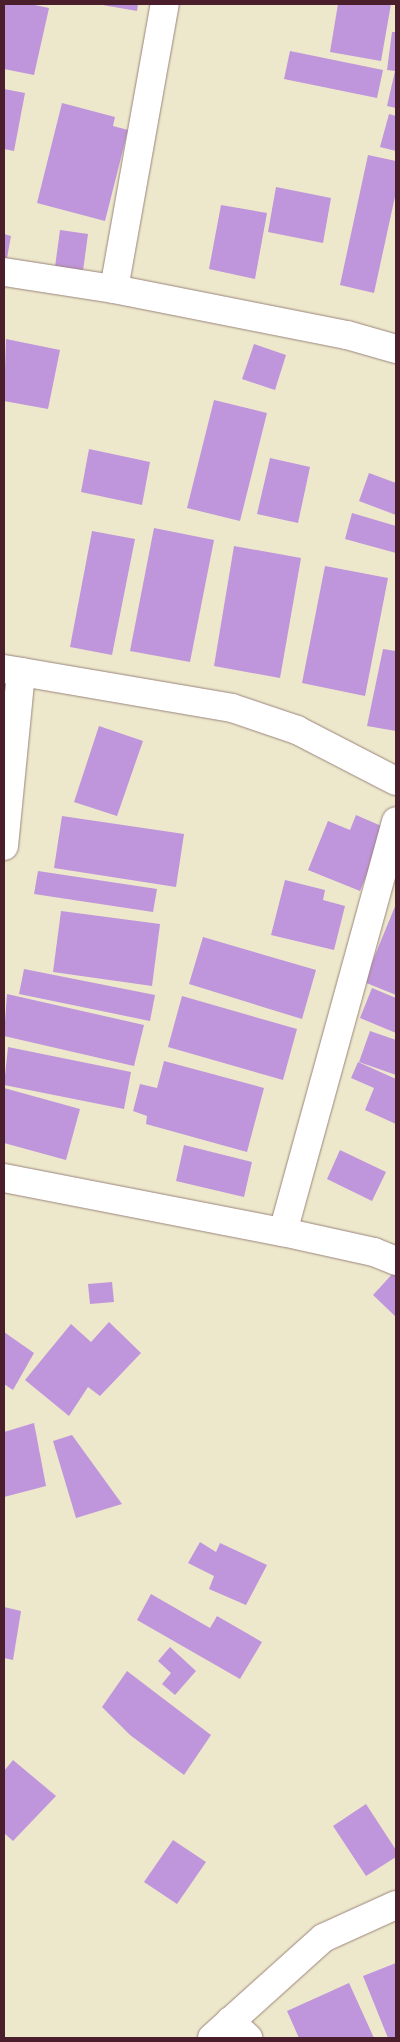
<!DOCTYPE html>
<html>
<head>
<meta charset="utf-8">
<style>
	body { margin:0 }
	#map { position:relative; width:400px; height:2042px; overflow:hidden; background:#ede8cc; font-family:Vollkorn,serif }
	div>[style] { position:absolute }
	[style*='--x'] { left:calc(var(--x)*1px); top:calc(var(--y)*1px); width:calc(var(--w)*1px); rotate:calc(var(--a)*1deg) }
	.building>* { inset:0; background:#bf95db }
	.roads { filter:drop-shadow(0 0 1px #9c847c) drop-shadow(0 0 1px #9c847c) }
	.street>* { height:28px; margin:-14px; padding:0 14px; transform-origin:14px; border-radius:14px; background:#fff }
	span { translate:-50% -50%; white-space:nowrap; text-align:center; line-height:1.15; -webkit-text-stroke:4px #fff; paint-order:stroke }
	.frame { position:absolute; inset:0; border:5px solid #4a1f2b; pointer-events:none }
</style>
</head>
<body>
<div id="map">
	<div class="building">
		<div style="clip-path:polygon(4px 4px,30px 4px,49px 8px,34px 75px,4px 69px)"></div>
		<div style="clip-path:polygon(97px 4px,138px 4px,137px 11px)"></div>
		<div style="clip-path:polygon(338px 4px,391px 4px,381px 61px,330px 52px)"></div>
		<div style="clip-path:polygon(392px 32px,396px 32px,396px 108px,387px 106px,395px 71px,387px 70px)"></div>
		<div style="clip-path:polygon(290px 51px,383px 70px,377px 98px,284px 79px)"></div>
		<div style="clip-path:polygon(4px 89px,25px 93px,14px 151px,4px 149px)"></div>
		<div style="clip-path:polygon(62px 103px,115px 117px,113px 126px,128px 130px,105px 221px,37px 203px)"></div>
		<div style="clip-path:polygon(389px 114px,396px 116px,396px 151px,380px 147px)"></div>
		<div style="clip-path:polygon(368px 155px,396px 161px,396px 192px,374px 293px,340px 285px)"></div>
		<div style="clip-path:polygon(276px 187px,331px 198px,323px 243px,268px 232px)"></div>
		<div style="clip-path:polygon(221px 205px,267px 213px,255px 279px,209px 269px)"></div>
		<div style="clip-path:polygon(60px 230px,88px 234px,83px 271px,55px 267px)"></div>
		<div style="clip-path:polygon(4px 234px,11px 236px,5px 269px,4px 269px)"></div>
		<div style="clip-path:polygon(6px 339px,60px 350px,48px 409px,4px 401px)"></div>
		<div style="clip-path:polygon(254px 344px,286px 355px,275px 390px,242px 379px)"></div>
		<div style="clip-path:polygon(214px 400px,267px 413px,240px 521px,187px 508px)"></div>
		<div style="clip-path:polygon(89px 449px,150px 462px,142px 505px,81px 492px)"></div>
		<div style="clip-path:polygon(270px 458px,310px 467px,298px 523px,257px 514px)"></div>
		<div style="clip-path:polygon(369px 473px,396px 483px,396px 515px,359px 501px)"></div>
		<div style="clip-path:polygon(352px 513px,396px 526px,396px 553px,345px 539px)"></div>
		<div style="clip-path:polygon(154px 528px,214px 540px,190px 662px,130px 651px)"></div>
		<div style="clip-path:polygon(92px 531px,135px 539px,112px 655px,70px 647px)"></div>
		<div style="clip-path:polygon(234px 546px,301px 558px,280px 678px,214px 666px)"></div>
		<div style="clip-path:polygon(325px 566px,388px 578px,365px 696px,302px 683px)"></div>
		<div style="clip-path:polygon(383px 649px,396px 651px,396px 731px,367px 726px)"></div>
		<div style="clip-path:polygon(99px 726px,143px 741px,117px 816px,74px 802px)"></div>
		<div style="clip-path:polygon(356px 815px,386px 828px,360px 891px,308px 870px,328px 821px,350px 830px)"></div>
		<div style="clip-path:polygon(62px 816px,184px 834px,176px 887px,54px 868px)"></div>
		<div style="clip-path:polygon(38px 871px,157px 889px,153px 912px,34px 894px)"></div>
		<div style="clip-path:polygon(285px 880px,325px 890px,323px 900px,345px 906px,334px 950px,271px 935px)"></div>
		<div style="clip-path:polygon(396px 904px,396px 995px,364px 982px)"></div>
		<div style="clip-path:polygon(61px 911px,160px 924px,152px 986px,53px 972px)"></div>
		<div style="clip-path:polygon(203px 937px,316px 970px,302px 1019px,189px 984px)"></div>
		<div style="clip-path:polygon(24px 969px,155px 995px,150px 1021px,19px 994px)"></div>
		<div style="clip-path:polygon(372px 988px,396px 998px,396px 1033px,360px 1018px)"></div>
		<div style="clip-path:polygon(7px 994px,144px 1025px,134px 1066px,4px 1036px)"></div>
		<div style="clip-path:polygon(182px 996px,297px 1029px,283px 1080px,168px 1047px)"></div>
		<div style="clip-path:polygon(370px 1031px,396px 1040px,396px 1075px,359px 1062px)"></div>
		<div style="clip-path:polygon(8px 1047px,131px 1072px,124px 1109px,4px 1085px)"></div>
		<div style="clip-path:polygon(164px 1061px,264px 1088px,247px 1152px,146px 1124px,147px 1116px,133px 1111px,140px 1084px,157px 1088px)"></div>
		<div style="clip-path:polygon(358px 1062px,396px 1079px,396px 1124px,365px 1110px,374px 1088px,351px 1078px)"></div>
		<div style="clip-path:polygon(4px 1088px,80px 1109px,66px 1160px,4px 1143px)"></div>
		<div style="clip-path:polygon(184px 1145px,252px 1162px,244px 1197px,176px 1181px)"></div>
		<div style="clip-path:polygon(340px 1150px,386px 1172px,372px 1201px,327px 1179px)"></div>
		<div style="clip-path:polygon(395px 1271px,396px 1272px,396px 1317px,373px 1295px)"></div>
		<div style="clip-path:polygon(112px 1282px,114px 1302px,90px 1304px,88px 1284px)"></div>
		<div style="clip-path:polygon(109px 1322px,141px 1353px,100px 1396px,88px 1387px,69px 1416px,25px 1380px,71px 1324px,91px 1342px)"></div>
		<div style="clip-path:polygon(4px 1332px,34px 1353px,13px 1390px,4px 1384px)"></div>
		<div style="clip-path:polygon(34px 1423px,46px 1486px,4px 1497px,4px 1432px)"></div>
		<div style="clip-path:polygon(72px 1435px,122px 1504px,76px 1518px,53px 1441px)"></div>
		<div style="clip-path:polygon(200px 1542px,216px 1552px,220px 1543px,267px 1565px,246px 1605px,209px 1589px,214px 1576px,188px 1563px)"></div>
		<div style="clip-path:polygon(151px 1594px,210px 1628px,217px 1616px,262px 1642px,240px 1679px,137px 1620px)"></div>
		<div style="clip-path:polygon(4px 1607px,21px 1611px,13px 1660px,4px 1658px)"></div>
		<div style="clip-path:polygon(170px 1647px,196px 1671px,175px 1695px,162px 1684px,171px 1673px,158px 1661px)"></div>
		<div style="clip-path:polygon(127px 1671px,211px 1735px,184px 1775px,130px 1735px,102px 1707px)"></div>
		<div style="clip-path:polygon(13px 1760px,56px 1796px,13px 1841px,4px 1833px,4px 1771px)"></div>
		<div style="clip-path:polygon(366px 1804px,396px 1850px,396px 1857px,366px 1876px,333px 1826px)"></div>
		<div style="clip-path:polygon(173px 1840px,206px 1862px,177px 1904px,144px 1882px)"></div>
		<div style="clip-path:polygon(396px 1963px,396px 2038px,388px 2038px,363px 1976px)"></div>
		<div style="clip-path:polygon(349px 1983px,374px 2038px,299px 2038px,287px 2011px)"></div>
	</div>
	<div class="roads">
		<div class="street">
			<div style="--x:4;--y:272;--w:111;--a:8.8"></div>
			<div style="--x:114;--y:289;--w:237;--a:11.2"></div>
			<div style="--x:347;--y:335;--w:51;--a:15.9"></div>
			<div style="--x:114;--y:289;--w:290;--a:-79.9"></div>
			<div style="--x:4;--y:669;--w:231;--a:9.7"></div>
			<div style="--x:232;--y:708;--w:69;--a:18.7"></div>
			<div style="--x:297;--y:730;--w:111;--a:27.3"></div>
			<div style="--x:4;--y:846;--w:175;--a:-84.4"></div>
			<div style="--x:4;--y:1178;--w:284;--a:11"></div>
			<div style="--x:283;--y:1232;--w:93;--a:12.4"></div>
			<div style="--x:374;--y:1252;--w:24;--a:22"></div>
			<div style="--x:283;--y:1232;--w:426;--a:-74.6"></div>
			<div style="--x:230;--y:2021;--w:25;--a:43"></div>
			<div style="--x:212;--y:2038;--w:149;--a:-42"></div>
			<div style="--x:323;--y:1938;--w:80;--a:-24.3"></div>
		</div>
	</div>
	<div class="frame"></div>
</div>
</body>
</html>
